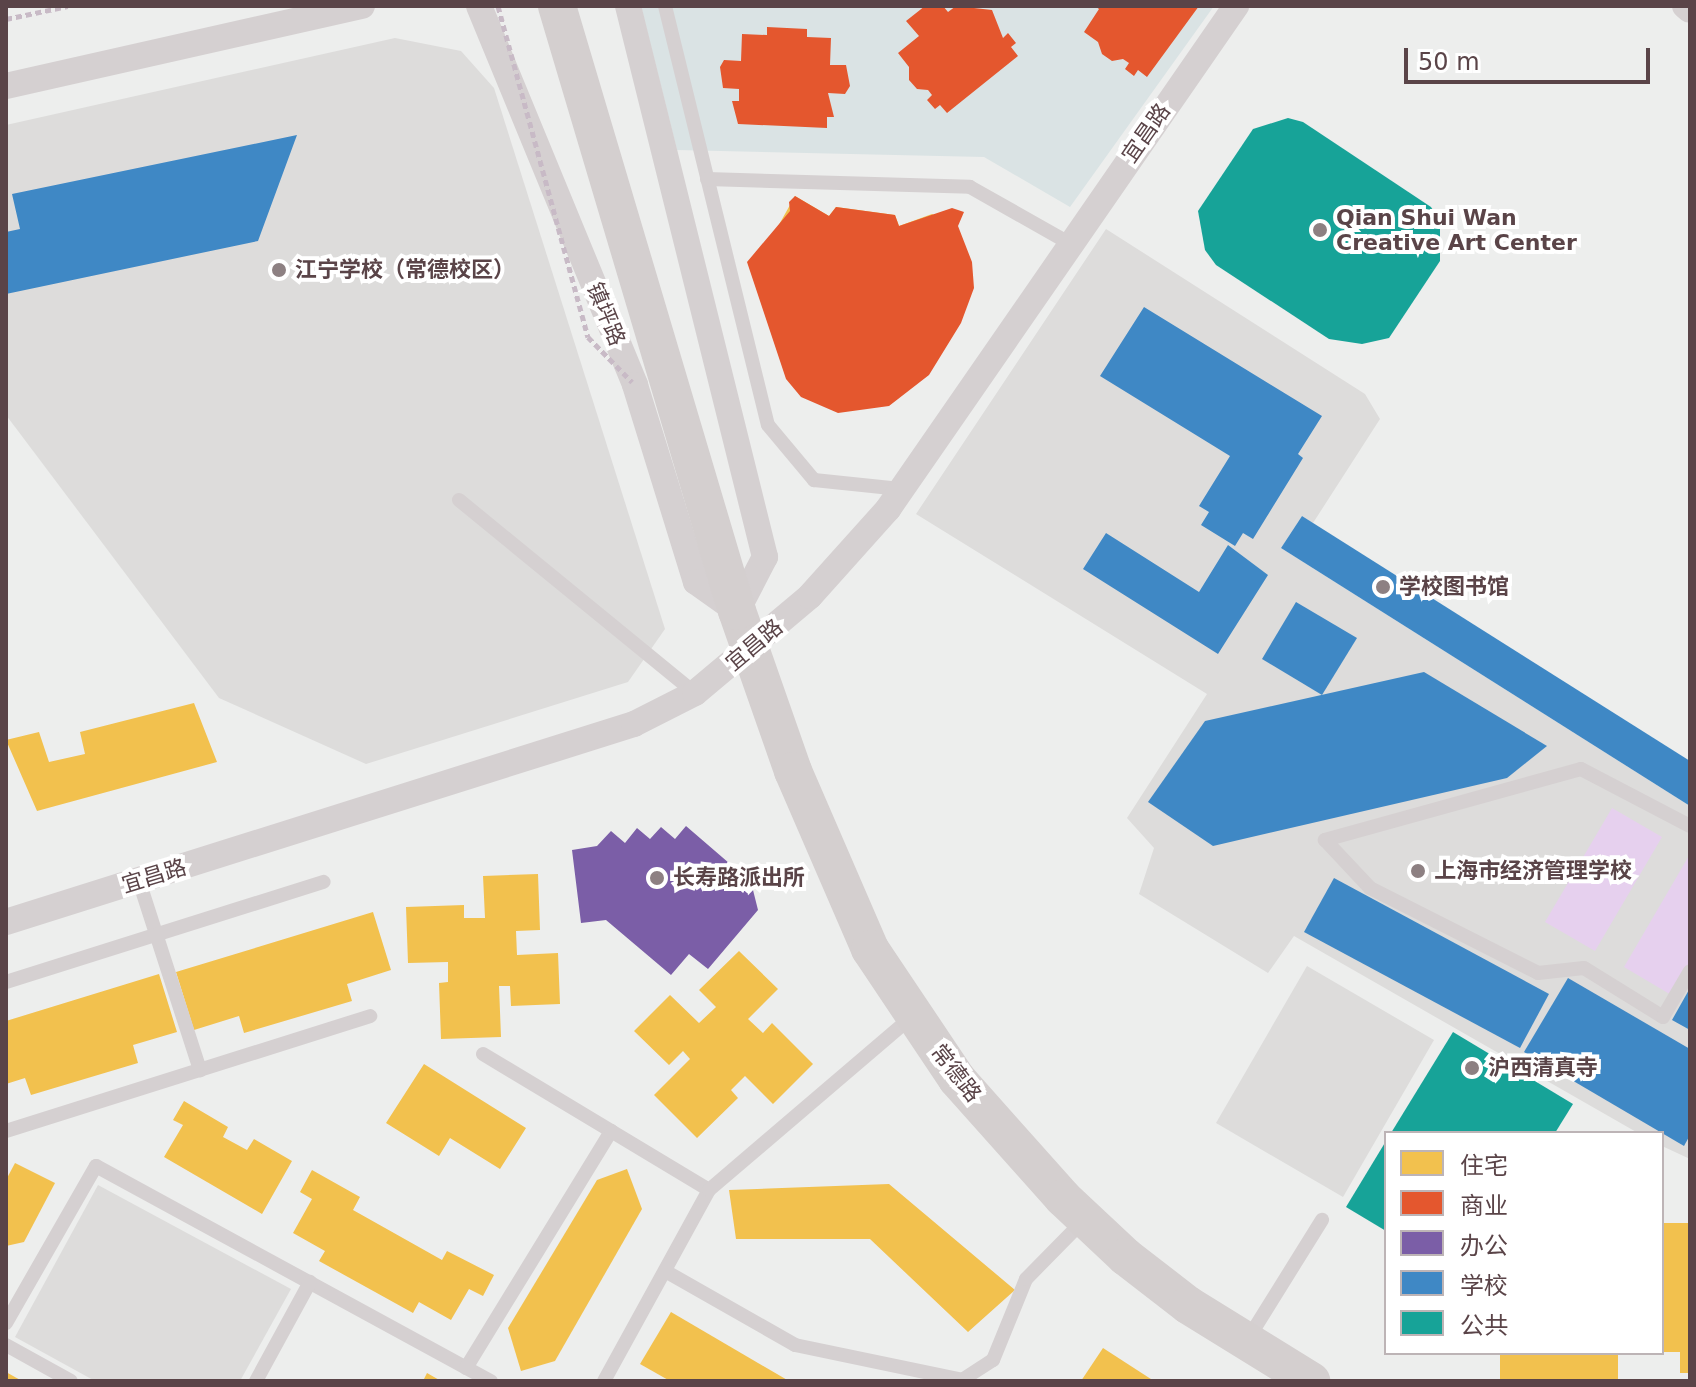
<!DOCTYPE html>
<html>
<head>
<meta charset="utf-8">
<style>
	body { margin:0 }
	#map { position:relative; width:1696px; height:1387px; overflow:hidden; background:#edeeed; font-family:"DejaVu Sans","Noto Sans SC",sans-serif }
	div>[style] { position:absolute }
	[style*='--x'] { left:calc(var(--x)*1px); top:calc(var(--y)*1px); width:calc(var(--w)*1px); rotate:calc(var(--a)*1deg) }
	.commercial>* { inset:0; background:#dae3e4 }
	.education>* { inset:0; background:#dddcdb }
	.green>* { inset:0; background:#e6d0ee }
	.homes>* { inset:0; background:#f2c14e }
	.shops>* { inset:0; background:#e4572e }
	.offices>* { inset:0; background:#7b5ea7 }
	.schools>* { inset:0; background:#3f88c5 }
	.public>* { inset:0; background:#17a398 }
	.path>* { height:5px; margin-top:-2.5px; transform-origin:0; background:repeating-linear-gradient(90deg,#c8bac6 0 6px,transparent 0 10px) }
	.service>* { height:14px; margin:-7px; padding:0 7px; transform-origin:7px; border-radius:7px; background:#d5d0d1 }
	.minor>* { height:26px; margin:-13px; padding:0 13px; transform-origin:13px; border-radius:13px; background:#d5d0d1 }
	.secondary>* { height:38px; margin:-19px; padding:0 19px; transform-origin:19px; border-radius:19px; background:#d4cfcf }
	.path-bridge>* { height:5px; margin-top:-2.5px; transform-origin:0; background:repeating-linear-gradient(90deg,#c8bac6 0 6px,transparent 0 10px) }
	.secondary-bridge>* { height:38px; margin:-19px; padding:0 19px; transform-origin:19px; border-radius:19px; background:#d4cfcf }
	.dots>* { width:22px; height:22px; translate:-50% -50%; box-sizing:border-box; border:4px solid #fff; border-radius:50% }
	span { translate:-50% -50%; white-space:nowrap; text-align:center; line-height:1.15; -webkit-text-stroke:8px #fff; paint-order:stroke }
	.street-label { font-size:22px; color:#5a4448 }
	.poi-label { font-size:22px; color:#5a4448; font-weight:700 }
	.left { translate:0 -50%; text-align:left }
	.frame { position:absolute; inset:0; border:8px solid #5a4448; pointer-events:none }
	.legend { position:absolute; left:1384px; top:1131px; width:280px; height:224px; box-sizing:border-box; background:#fff; border:2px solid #bdb4b6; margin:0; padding:10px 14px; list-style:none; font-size:24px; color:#5a4448 }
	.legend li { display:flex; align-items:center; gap:16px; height:40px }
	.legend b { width:40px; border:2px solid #bdb4b6 }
	.scale { position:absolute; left:1404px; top:48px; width:246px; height:36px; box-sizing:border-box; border:4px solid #5a4448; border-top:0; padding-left:10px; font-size:24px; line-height:28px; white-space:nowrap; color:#5a4448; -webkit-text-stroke:6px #fff; paint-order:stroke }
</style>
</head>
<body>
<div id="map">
	<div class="commercial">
		<div style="clip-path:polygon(641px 6px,1214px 6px,1070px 207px,984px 157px,677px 150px)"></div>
	</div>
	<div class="education">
		<div style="clip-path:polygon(395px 38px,461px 51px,494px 88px,665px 629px,628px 682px,366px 764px,219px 698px,6px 415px,6px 125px)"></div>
		<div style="clip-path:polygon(1106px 229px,1365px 394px,1380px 419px,1313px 523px,1302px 516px,1281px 548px,1690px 806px,1690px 1159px,1662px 1146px,1662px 1133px,1638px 1133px,1294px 936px,1268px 973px,1139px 894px,1154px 848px,1127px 818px,1207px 694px,916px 514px)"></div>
		<div style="clip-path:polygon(1307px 966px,1434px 1040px,1343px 1197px,1216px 1123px)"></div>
		<div style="clip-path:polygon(98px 1185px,291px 1289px,240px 1381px,95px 1381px,15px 1337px)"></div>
	</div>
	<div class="green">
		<div style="clip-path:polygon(1612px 808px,1662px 837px,1595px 951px,1545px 922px)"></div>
		<div style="clip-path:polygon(1690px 854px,1690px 968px,1673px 996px,1624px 967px)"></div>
	</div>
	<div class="homes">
		<div style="clip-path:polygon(795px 196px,829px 216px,836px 207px,895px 215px,899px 226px,932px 214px,941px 218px,938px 232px,949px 264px,925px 272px,926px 282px,908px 288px,899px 302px,896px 346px,874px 345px,865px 352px,859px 343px,835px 340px,826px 346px,820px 338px,799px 333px,809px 289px,804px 273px,788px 262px,792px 253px,771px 239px)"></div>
		<div style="clip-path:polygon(194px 703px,217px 762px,37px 811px,6px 740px,39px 732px,49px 762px,85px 754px,80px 732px)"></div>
		<div style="clip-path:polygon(538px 874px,540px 930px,516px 931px,517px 955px,558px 953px,560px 1004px,511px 1006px,510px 986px,499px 986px,501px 1037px,441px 1039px,439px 983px,448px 982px,448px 962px,408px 963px,406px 907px,464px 905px,464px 918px,485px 918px,483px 876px)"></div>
		<div style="clip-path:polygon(373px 912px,391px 970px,347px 984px,352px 1001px,244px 1033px,239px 1016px,194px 1030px,176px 972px)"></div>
		<div style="clip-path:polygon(739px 951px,778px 989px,748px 1019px,763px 1033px,772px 1023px,813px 1064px,773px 1104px,745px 1076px,731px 1090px,738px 1098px,697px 1138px,654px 1095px,690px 1059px,683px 1051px,669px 1065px,634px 1031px,670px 995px,699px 1023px,716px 1007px,699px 990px)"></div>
		<div style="clip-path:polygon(159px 974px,177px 1032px,133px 1045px,138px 1063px,31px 1095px,25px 1078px,6px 1084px,6px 1021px)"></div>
		<div style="clip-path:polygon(424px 1064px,526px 1128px,500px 1169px,450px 1138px,439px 1156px,386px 1123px)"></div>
		<div style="clip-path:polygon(184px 1101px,228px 1127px,223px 1137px,247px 1150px,254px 1139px,292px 1161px,262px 1214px,164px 1157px,183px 1125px,173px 1120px)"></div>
		<div style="clip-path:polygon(15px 1163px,55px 1183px,24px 1242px,6px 1246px,6px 1180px)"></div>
		<div style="clip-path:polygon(627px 1169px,642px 1209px,555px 1361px,521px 1371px,508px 1328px,597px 1180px)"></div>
		<div style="clip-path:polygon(312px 1170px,360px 1197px,353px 1210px,442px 1260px,447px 1251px,494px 1275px,483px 1296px,469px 1289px,451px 1320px,419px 1302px,413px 1313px,319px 1261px,325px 1251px,293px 1233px,312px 1199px,300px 1192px)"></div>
		<div style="clip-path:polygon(889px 1184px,1015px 1290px,968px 1332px,870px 1239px,736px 1239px,729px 1190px)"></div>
		<div style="clip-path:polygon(1662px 1223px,1689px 1223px,1690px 1373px,1680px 1373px,1680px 1352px,1662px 1352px)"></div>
		<div style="clip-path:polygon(671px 1312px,789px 1381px,670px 1381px,640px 1364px)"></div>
		<div style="clip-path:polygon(1103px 1348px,1154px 1381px,1081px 1381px)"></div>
		<div style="clip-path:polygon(1500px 1353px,1618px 1353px,1618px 1381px,1500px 1381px)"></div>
		<div style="clip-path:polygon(6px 1372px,22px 1381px,6px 1381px)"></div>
		<div style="clip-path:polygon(427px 1373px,441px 1381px,423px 1381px)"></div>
	</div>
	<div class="shops">
		<div style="clip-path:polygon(925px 6px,943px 6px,948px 12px,956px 6px,992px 10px,1003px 38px,1008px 33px,1016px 43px,1011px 47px,1018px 56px,947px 113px,940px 105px,935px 109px,927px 100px,932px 95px,928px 90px,917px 89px,909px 80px,909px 67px,898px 53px,919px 36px,906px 21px)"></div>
		<div style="clip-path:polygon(1095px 6px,1199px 6px,1147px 77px,1138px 70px,1134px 76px,1125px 69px,1129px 63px,1123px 59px,1112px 61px,1102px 54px,1098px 42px,1084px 32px,1099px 9px)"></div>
		<div style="clip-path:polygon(767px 27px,807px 29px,807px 37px,831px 38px,830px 65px,846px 65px,850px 86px,845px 94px,828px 93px,834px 117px,827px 117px,827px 128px,738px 124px,732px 101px,739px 101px,739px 89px,723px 88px,720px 67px,724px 60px,741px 61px,742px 34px,767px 35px)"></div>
		<div style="clip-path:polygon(795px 196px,829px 216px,836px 207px,895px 215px,899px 226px,952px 208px,964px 212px,958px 226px,972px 262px,974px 288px,961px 323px,929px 375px,889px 406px,838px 413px,801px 397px,786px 379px,747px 262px,790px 211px,789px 202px)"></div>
	</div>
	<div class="offices">
		<div style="clip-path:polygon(686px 826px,751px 882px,758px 910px,708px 969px,689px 954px,671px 975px,606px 920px,581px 923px,572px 850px,597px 846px,611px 831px,625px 843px,637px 828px,650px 839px,661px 827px,675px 839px)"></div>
	</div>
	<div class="schools">
		<div style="clip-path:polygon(297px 135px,258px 241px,6px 294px,6px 232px,20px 229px,12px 194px)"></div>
		<div style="clip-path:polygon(1144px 307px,1322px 416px,1298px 454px,1303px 458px,1253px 539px,1243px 533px,1235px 546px,1201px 525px,1209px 512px,1199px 506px,1230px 456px,1100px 376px)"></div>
		<div style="clip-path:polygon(1302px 516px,1690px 761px,1690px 806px,1281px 548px)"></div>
		<div style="clip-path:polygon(1106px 533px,1199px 592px,1228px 545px,1268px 575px,1218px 654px,1083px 569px)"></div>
		<div style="clip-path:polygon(1296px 602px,1357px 638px,1322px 695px,1262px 659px)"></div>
		<div style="clip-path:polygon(1424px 672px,1547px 746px,1507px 778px,1213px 846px,1148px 802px,1205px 721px)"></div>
		<div style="clip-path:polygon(1334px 878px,1549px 994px,1520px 1048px,1304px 932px)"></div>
		<div style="clip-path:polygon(1568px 978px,1690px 1049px,1690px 1135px,1684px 1146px,1524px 1052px)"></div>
		<div style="clip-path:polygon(1690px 988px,1690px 1030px,1672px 1020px)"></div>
	</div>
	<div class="public">
		<div style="clip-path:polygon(1288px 118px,1303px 122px,1431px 207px,1440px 221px,1440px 261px,1389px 338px,1362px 344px,1329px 339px,1216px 265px,1205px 250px,1198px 211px,1253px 129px)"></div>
		<div style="clip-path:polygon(1453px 1032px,1573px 1104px,1555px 1133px,1391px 1133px)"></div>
		<div style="clip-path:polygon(1386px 1141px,1386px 1231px,1346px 1207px)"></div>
	</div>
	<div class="path">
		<div style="--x:6;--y:19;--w:63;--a:-11.8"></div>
	</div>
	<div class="service">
		<div style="--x:665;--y:6;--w:431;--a:76.2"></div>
		<div style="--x:768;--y:425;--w:72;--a:50.1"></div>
		<div style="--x:814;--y:480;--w:87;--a:5.9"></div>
		<div style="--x:707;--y:179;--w:263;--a:1.7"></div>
		<div style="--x:970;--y:187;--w:114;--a:29.5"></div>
		<div style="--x:459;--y:500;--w:305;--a:39.3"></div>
		<div style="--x:1690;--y:826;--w:123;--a:-152.4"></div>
		<div style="--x:1581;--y:769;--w:266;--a:164.5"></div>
		<div style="--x:1325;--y:840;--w:66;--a:46.8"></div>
		<div style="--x:1370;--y:888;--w:188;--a:26.8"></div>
		<div style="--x:1538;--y:973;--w:46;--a:-6.2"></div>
		<div style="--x:1584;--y:968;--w:93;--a:31.8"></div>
		<div style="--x:1663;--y:1017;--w:53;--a:-59.6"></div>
		<div style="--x:139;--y:881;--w:199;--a:72.1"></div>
		<div style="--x:6;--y:982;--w:333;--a:-17.5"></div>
		<div style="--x:483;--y:1054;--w:149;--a:31"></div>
		<div style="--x:6;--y:1131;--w:382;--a:-17.5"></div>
		<div style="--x:665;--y:1271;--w:150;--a:29.6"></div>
		<div style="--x:795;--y:1345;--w:171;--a:11.8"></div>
		<div style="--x:962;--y:1380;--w:37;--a:-33"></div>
		<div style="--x:993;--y:1360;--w:87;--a:-67.8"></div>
		<div style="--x:1026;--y:1279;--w:84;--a:-45.5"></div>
		<div style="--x:6;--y:1323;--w:181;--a:-60.2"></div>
		<div style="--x:96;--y:1166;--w:450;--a:28.6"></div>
		<div style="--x:1246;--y:1342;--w:144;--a:-58.1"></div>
		<div style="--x:6;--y:1345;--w:74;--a:29"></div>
		<div style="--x:466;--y:1368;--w:278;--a:-58.5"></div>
		<div style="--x:611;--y:1131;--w:114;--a:31"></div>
		<div style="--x:256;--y:1381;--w:113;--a:-61.4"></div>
		<div style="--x:604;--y:1381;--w:218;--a:-61.2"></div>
		<div style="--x:709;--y:1190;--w:268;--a:-40.5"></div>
	</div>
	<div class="minor">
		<div style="--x:479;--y:6;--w:410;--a:67.6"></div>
		<div style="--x:635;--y:385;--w:206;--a:72.8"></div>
		<div style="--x:696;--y:582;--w:50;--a:35.3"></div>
		<div style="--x:737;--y:611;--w:61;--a:-62.6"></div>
		<div style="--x:765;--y:557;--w:568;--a:-103.96"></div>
		<div style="--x:1685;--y:6;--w:6;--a:39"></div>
		<div style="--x:6;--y:86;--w:365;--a:-12.7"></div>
		<div style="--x:6;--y:922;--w:658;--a:-17.5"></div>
		<div style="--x:634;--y:724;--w:68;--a:-26.9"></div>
		<div style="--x:695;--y:693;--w:150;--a:-40.1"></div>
		<div style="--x:810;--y:596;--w:117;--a:-48.1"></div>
		<div style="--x:888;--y:509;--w:612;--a:-55.32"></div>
	</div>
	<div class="secondary">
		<div style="--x:737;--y:611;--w:170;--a:70.7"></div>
		<div style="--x:793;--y:771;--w:194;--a:66.6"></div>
		<div style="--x:870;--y:949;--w:156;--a:56.2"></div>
		<div style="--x:957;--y:1079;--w:159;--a:48.3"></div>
		<div style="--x:1063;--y:1198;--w:86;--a:43.1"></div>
		<div style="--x:1126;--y:1257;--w:78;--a:37.7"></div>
		<div style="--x:1188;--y:1305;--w:145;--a:31.7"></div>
	</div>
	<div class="path-bridge">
		<div style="--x:498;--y:6;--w:343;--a:74.8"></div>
		<div style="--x:588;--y:337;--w:63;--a:45.6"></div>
	</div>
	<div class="secondary-bridge">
		<div style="--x:557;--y:6;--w:631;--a:73.43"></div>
	</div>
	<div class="dots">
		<div style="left:1320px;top:230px;background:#8d8082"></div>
		<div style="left:279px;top:270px;background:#8d8082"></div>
		<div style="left:1383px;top:587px;background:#8d8082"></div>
		<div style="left:1418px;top:871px;background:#8d8082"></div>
		<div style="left:657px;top:878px;background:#8d8082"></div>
		<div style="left:1472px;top:1068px;background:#8d8082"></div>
	</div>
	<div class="street-label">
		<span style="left:1146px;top:133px;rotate:-55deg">宜昌路</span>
		<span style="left:606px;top:314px;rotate:68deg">镇坪路</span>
		<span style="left:754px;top:645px;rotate:-40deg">宜昌路</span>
		<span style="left:154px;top:876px;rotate:-17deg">宜昌路</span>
		<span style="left:956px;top:1073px;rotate:52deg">常德路</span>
	</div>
	<div class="poi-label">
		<span class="left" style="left:1336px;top:230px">Qian Shui Wan<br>Creative Art Center</span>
		<span class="left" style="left:295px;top:270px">江宁学校（常德校区）</span>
		<span class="left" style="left:1399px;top:587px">学校图书馆</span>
		<span class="left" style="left:1434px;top:871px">上海市经济管理学校</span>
		<span class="left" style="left:673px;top:878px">长寿路派出所</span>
		<span class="left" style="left:1488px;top:1068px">沪西清真寺</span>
	</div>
	<div class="frame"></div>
	<ul class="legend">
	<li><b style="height:22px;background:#f2c14e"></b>住宅</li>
	<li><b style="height:22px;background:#e4572e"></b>商业</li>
	<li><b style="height:22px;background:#7b5ea7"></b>办公</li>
	<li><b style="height:22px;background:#3f88c5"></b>学校</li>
	<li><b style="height:22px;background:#17a398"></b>公共</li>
	</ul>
	<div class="scale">50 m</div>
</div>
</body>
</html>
